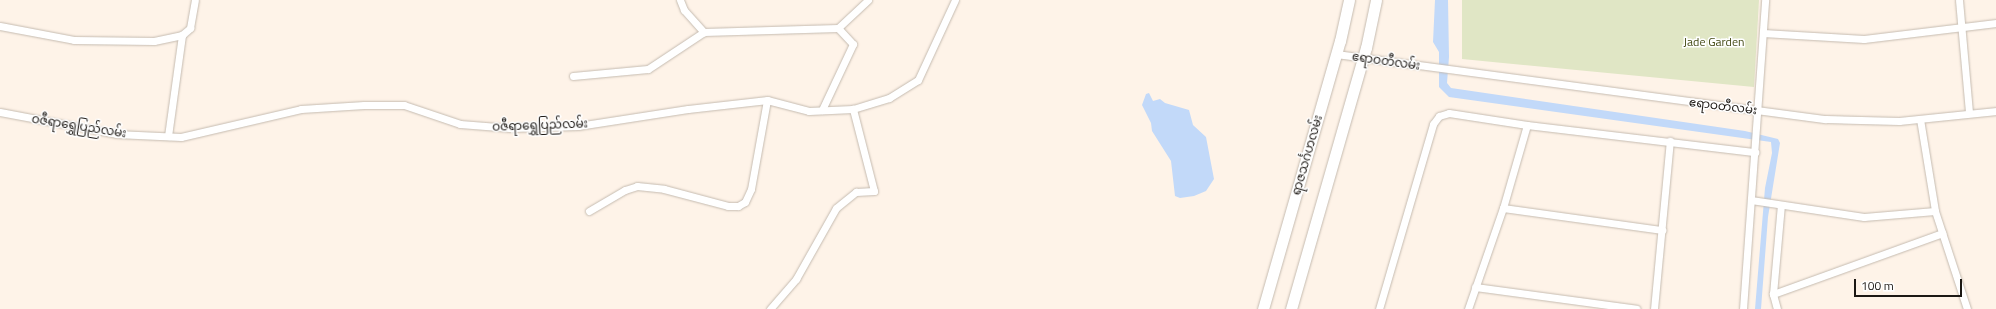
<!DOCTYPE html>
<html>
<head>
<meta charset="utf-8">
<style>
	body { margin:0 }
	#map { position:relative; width:1996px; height:309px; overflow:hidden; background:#fef3e8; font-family:"Titillium Web","Noto Sans Myanmar",sans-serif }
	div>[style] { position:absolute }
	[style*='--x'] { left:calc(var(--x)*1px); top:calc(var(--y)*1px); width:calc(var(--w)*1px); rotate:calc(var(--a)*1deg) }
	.green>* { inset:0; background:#e0e6c5 }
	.water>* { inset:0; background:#c2d9f9 }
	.roads { filter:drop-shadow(0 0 1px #c5bbb0) drop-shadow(0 0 1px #c5bbb0) }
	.minor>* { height:7px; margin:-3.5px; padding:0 3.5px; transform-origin:3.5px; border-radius:3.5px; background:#fff }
	.primary>* { height:11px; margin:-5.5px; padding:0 5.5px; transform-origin:5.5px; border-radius:5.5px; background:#fff }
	span { translate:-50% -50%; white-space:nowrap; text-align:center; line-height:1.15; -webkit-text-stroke:3px #fff; paint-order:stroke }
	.park-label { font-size:12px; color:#444a15 }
	.street-label { font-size:12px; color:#1c1814 }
	.scale { position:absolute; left:1854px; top:279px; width:108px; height:18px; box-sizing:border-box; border:2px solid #1c1814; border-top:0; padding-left:5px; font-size:12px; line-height:14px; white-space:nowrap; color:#1c1814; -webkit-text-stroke:3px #fff; paint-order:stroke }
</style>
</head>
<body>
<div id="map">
	<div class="green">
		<div style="clip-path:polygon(1462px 0,1759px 0,1754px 87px,1462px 59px)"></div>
	</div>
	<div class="water">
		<div style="clip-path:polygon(1435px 0,1448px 0,1449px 57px,1447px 83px,1451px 88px,1745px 131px,1778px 139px,1780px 143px,1768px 217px,1761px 309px,1755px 309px,1765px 188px,1772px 153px,1771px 142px,1449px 97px,1439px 87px,1439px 52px,1433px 42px)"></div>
		<div style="clip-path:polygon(1149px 93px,1153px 101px,1160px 99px,1165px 103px,1189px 110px,1193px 125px,1206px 137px,1214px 179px,1206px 191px,1194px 196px,1180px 198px,1175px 196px,1171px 161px,1152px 131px,1151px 123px,1142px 105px,1146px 94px)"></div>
	</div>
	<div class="roads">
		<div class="minor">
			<div style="--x:680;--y:0;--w:11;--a:68"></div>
			<div style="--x:684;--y:10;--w:30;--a:48"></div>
			<div style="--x:704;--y:32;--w:134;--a:-1.7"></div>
			<div style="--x:838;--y:28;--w:22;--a:47"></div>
			<div style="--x:853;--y:44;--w:73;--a:115.2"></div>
			<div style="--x:1959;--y:0;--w:113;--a:84.9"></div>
			<div style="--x:0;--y:26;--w:75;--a:10.7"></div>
			<div style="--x:74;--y:40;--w:80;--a:0.7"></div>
			<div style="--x:154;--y:41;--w:29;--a:-12"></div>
			<div style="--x:182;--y:35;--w:11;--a:-41"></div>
			<div style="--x:190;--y:28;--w:28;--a:-80"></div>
			<div style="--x:838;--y:28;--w:41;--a:-43"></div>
			<div style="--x:1763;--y:33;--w:101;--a:3.4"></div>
			<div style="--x:1864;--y:39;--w:133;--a:-6.9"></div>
			<div style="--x:1336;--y:54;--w:494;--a:7.6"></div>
			<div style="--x:1826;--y:119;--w:73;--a:1.6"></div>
			<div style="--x:1899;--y:121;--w:98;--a:-5.9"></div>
			<div style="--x:573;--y:76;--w:75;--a:-5.3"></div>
			<div style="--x:648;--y:69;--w:67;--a:-33.5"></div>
			<div style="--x:0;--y:112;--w:118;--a:10.7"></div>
			<div style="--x:116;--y:134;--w:65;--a:2.6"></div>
			<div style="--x:181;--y:137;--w:123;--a:-13.1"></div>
			<div style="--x:301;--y:109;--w:63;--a:-3.6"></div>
			<div style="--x:364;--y:105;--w:40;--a:0"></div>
			<div style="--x:404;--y:105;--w:59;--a:18.7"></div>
			<div style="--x:460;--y:124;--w:50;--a:4.6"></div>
			<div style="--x:510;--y:128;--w:68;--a:-1.7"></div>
			<div style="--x:578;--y:126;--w:111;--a:-8.8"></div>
			<div style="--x:688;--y:109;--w:80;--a:-6.5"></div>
			<div style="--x:767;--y:100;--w:43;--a:14.7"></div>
			<div style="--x:809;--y:111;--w:44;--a:-2.6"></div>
			<div style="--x:853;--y:109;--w:38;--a:-17"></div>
			<div style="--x:889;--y:98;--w:34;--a:-32"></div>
			<div style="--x:918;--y:80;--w:88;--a:-65.2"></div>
			<div style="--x:1920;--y:119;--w:93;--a:80.7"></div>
			<div style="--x:1935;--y:211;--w:103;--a:71.9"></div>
			<div style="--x:168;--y:136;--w:102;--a:-82.1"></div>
			<div style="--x:1751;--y:200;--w:114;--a:8.6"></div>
			<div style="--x:1864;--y:217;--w:71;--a:-4.8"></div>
			<div style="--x:1503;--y:208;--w:161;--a:7.9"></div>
			<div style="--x:589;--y:211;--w:42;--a:-30.3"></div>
			<div style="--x:625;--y:190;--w:13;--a:-18"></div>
			<div style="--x:637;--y:186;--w:27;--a:6"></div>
			<div style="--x:664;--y:189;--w:66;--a:14.9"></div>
			<div style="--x:728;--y:206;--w:10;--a:0"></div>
			<div style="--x:738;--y:206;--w:8;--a:-30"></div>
			<div style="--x:745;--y:202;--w:14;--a:-65"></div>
			<div style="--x:751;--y:189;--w:90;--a:-79.8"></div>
			<div style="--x:1475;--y:287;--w:163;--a:7.7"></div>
			<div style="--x:1773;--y:294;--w:180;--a:-19.8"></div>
			<div style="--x:770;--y:309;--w:40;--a:-49"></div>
			<div style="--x:796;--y:279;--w:81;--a:-60.6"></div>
			<div style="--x:836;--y:208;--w:26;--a:-39"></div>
			<div style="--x:856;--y:192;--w:18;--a:-3"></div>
			<div style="--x:874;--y:191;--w:85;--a:-104.4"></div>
			<div style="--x:1379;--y:309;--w:193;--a:-73.7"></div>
			<div style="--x:1433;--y:124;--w:10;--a:-53"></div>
			<div style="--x:1439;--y:116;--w:10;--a:-17"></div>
			<div style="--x:1449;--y:113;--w:79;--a:8.7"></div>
			<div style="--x:1527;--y:125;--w:230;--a:6.8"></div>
			<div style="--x:1468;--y:309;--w:107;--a:-70.9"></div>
			<div style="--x:1503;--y:208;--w:86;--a:-73.9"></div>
			<div style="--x:1654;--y:309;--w:169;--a:-84.6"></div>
			<div style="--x:1743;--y:309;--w:310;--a:-85.9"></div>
			<div style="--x:1777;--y:309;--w:16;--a:-105"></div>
			<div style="--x:1773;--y:294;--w:89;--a:-84.9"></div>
		</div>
		<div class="primary">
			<div style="--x:1263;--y:309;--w:279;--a:-74"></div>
			<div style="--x:1340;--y:41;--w:42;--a:-77.6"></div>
			<div style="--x:1291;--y:309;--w:272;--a:-74"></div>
			<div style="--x:1366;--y:48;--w:49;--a:-78.2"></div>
		</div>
	</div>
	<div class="park-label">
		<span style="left:1714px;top:42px">Jade Garden</span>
	</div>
	<div class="street-label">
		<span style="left:1386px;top:61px;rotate:8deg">ဧရာဝတီလမ်း</span>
		<span style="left:1723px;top:106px;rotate:7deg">ဧရာဝတီလမ်း</span>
		<span style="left:540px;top:125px;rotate:-2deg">ဝဇီရာရွှေပြည်လမ်း</span>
		<span style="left:79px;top:126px;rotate:9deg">ဝဇီရာရွှေပြည်လမ်း</span>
		<span style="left:1307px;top:155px;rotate:-74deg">ရာဇသင်္ဂဟလမ်း</span>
	</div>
	<div class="scale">100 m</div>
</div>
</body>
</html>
